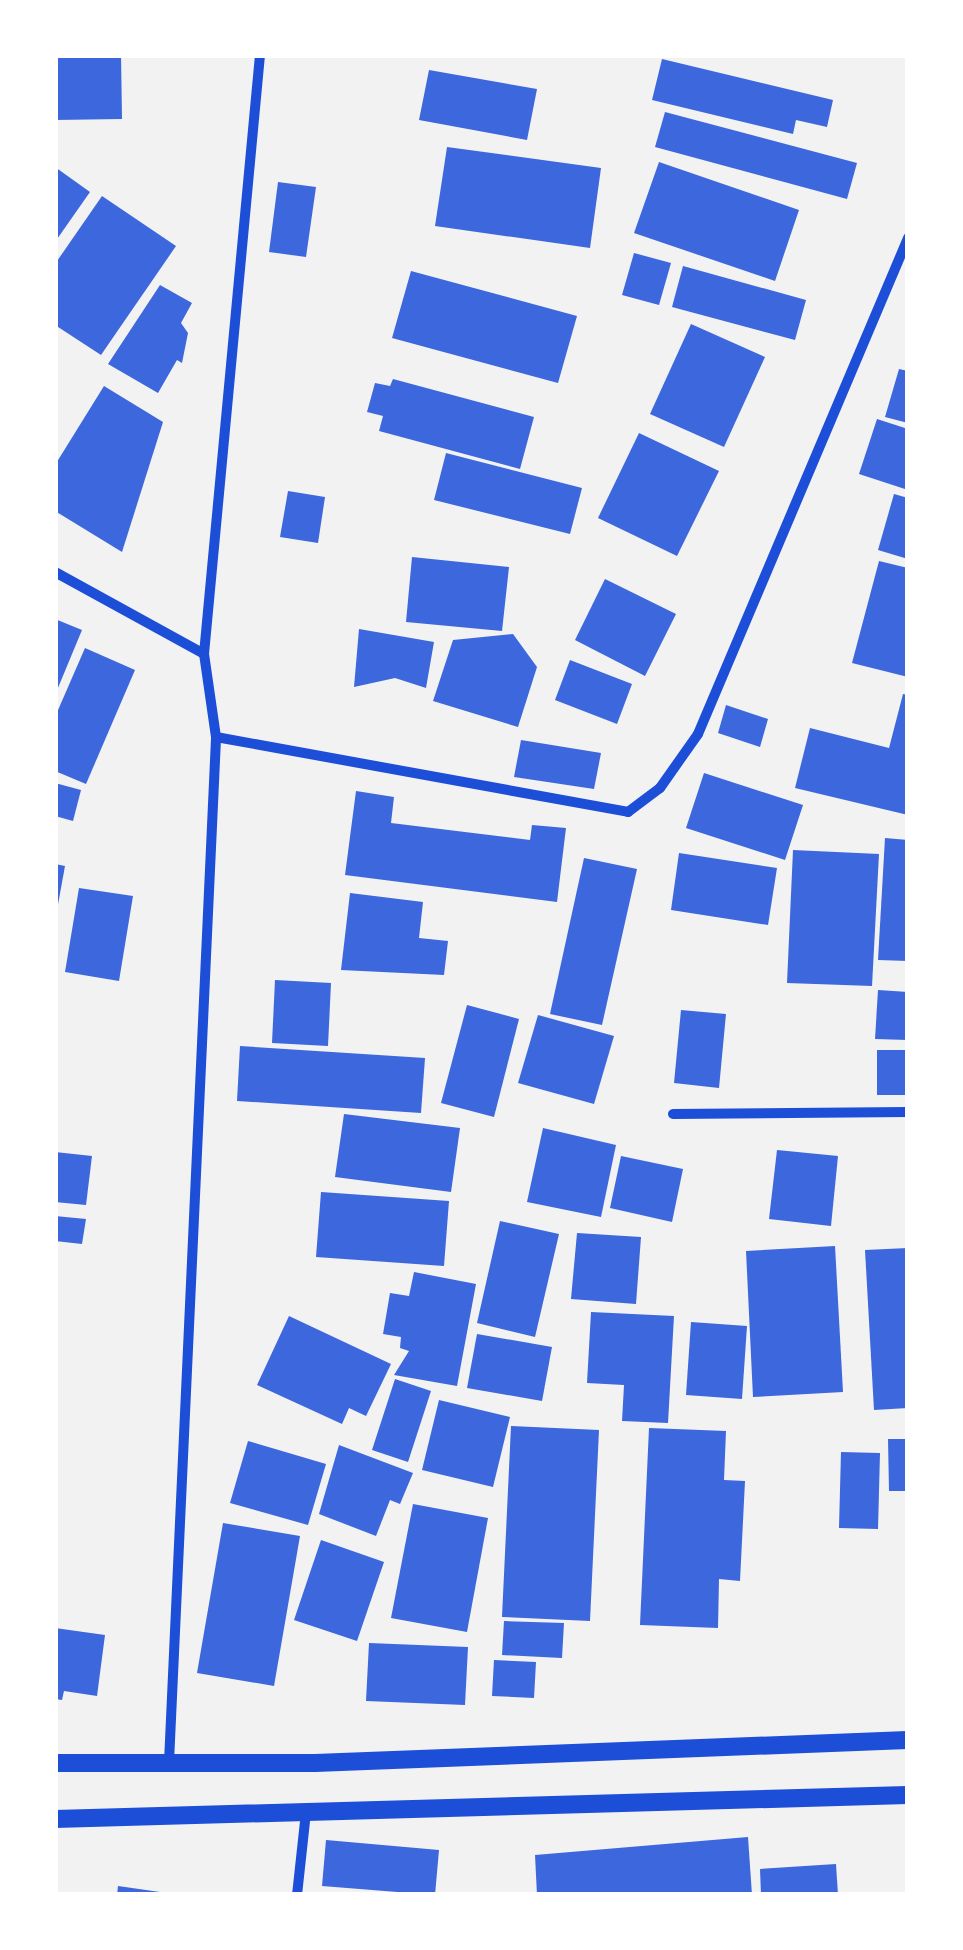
<!DOCTYPE html>
<html>
<head>
<meta charset="utf-8">
<style>
	body { margin:0 }
	#map { position:relative; width:963px; height:1950px; overflow:hidden; background:#f2f2f2; font-family:Inter,sans-serif }
	div>[style] { position:absolute }
	[style*='--x'] { left:calc(var(--x)*1px); top:calc(var(--y)*1px); width:calc(var(--w)*1px); rotate:calc(var(--a)*1deg) }
	.building>* { inset:0; background:#3d67dc }
	.minor>* { height:10px; margin:-5px; padding:0 5px; transform-origin:5px; border-radius:5px; background:#1d4ed8 }
	.tertiary>* { height:18px; margin:-9px; padding:0 9px; transform-origin:9px; border-radius:9px; background:#1d4ed8 }
	span { translate:-50% -50%; white-space:nowrap; text-align:center; line-height:1.15; -webkit-text-stroke:10px #fff; paint-order:stroke }
	.frame { position:absolute; inset:0; border:58px solid #fff; pointer-events:none }
</style>
</head>
<body>
<div id="map">
	<div class="building">
		<div style="clip-path:polygon(55px 55px,121px 55px,122px 119px,55px 120px)"></div>
		<div style="clip-path:polygon(662px 59px,833px 100px,827px 127px,796px 120px,793px 134px,652px 100px)"></div>
		<div style="clip-path:polygon(429px 70px,537px 89px,527px 140px,419px 120px)"></div>
		<div style="clip-path:polygon(665px 112px,857px 163px,847px 199px,655px 147px)"></div>
		<div style="clip-path:polygon(447px 147px,601px 168px,590px 248px,435px 226px)"></div>
		<div style="clip-path:polygon(659px 162px,799px 210px,775px 281px,634px 233px)"></div>
		<div style="clip-path:polygon(55px 167px,90px 192px,55px 242px)"></div>
		<div style="clip-path:polygon(278px 182px,316px 187px,306px 257px,269px 252px)"></div>
		<div style="clip-path:polygon(102px 196px,176px 246px,101px 355px,55px 325px,55px 264px)"></div>
		<div style="clip-path:polygon(634px 253px,671px 263px,659px 305px,622px 295px)"></div>
		<div style="clip-path:polygon(683px 266px,806px 300px,795px 340px,672px 307px)"></div>
		<div style="clip-path:polygon(411px 271px,577px 316px,558px 383px,392px 338px)"></div>
		<div style="clip-path:polygon(160px 285px,192px 303px,181px 323px,188px 333px,182px 363px,177px 360px,158px 393px,108px 364px)"></div>
		<div style="clip-path:polygon(691px 324px,765px 357px,724px 447px,650px 414px)"></div>
		<div style="clip-path:polygon(899px 369px,908px 371px,908px 423px,885px 417px)"></div>
		<div style="clip-path:polygon(393px 379px,534px 417px,520px 469px,379px 431px,383px 416px,367px 412px,375px 383px,390px 386px)"></div>
		<div style="clip-path:polygon(104px 386px,163px 422px,122px 552px,55px 511px,55px 465px)"></div>
		<div style="clip-path:polygon(877px 419px,908px 429px,908px 490px,859px 474px)"></div>
		<div style="clip-path:polygon(639px 433px,719px 471px,677px 556px,598px 518px)"></div>
		<div style="clip-path:polygon(446px 453px,582px 488px,570px 534px,434px 500px)"></div>
		<div style="clip-path:polygon(288px 491px,325px 497px,318px 543px,280px 537px)"></div>
		<div style="clip-path:polygon(894px 494px,908px 498px,908px 559px,878px 550px)"></div>
		<div style="clip-path:polygon(412px 557px,509px 567px,502px 631px,406px 622px)"></div>
		<div style="clip-path:polygon(879px 561px,908px 568px,908px 677px,852px 663px)"></div>
		<div style="clip-path:polygon(605px 579px,676px 614px,645px 676px,575px 640px)"></div>
		<div style="clip-path:polygon(55px 619px,82px 630px,55px 695px)"></div>
		<div style="clip-path:polygon(359px 629px,434px 642px,426px 688px,395px 678px,354px 687px)"></div>
		<div style="clip-path:polygon(513px 634px,537px 667px,518px 727px,433px 701px,453px 640px)"></div>
		<div style="clip-path:polygon(85px 648px,135px 670px,86px 784px,55px 771px,55px 717px)"></div>
		<div style="clip-path:polygon(570px 660px,632px 684px,617px 724px,555px 700px)"></div>
		<div style="clip-path:polygon(903px 694px,908px 695px,908px 815px,795px 788px,810px 728px,889px 748px)"></div>
		<div style="clip-path:polygon(726px 705px,768px 719px,760px 747px,718px 733px)"></div>
		<div style="clip-path:polygon(521px 740px,601px 753px,594px 789px,514px 777px)"></div>
		<div style="clip-path:polygon(704px 773px,803px 805px,785px 860px,686px 828px)"></div>
		<div style="clip-path:polygon(55px 783px,81px 790px,73px 821px,55px 816px)"></div>
		<div style="clip-path:polygon(356px 791px,394px 797px,391px 823px,530px 840px,532px 825px,566px 828px,557px 902px,345px 875px)"></div>
		<div style="clip-path:polygon(885px 838px,908px 840px,908px 961px,878px 960px)"></div>
		<div style="clip-path:polygon(793px 850px,879px 854px,872px 986px,787px 983px)"></div>
		<div style="clip-path:polygon(679px 853px,777px 868px,768px 925px,671px 910px)"></div>
		<div style="clip-path:polygon(584px 858px,637px 869px,602px 1025px,550px 1014px)"></div>
		<div style="clip-path:polygon(55px 864px,65px 866px,57px 910px,55px 909px)"></div>
		<div style="clip-path:polygon(79px 888px,133px 896px,119px 981px,65px 972px)"></div>
		<div style="clip-path:polygon(350px 893px,423px 902px,419px 938px,448px 941px,444px 975px,341px 970px)"></div>
		<div style="clip-path:polygon(275px 980px,331px 983px,328px 1046px,272px 1043px)"></div>
		<div style="clip-path:polygon(878px 990px,908px 992px,908px 1040px,875px 1039px)"></div>
		<div style="clip-path:polygon(467px 1005px,519px 1019px,494px 1117px,441px 1103px)"></div>
		<div style="clip-path:polygon(681px 1010px,726px 1014px,719px 1088px,674px 1083px)"></div>
		<div style="clip-path:polygon(538px 1015px,614px 1036px,594px 1104px,518px 1083px)"></div>
		<div style="clip-path:polygon(240px 1046px,425px 1058px,421px 1113px,237px 1101px)"></div>
		<div style="clip-path:polygon(877px 1050px,908px 1050px,908px 1095px,877px 1095px)"></div>
		<div style="clip-path:polygon(344px 1114px,460px 1128px,451px 1192px,335px 1177px)"></div>
		<div style="clip-path:polygon(543px 1128px,616px 1145px,601px 1217px,527px 1202px)"></div>
		<div style="clip-path:polygon(777px 1150px,838px 1156px,831px 1226px,769px 1219px)"></div>
		<div style="clip-path:polygon(55px 1152px,92px 1156px,86px 1205px,55px 1202px)"></div>
		<div style="clip-path:polygon(621px 1156px,683px 1169px,672px 1222px,610px 1208px)"></div>
		<div style="clip-path:polygon(321px 1192px,449px 1201px,444px 1266px,316px 1257px)"></div>
		<div style="clip-path:polygon(55px 1216px,86px 1219px,82px 1244px,55px 1241px)"></div>
		<div style="clip-path:polygon(500px 1221px,559px 1234px,535px 1337px,477px 1323px)"></div>
		<div style="clip-path:polygon(577px 1233px,641px 1237px,636px 1304px,571px 1299px)"></div>
		<div style="clip-path:polygon(835px 1246px,843px 1392px,753px 1397px,746px 1251px)"></div>
		<div style="clip-path:polygon(908px 1248px,908px 1408px,874px 1410px,865px 1250px)"></div>
		<div style="clip-path:polygon(414px 1272px,476px 1284px,457px 1386px,394px 1375px,409px 1351px,400px 1348px,401px 1337px,383px 1334px,390px 1293px,409px 1296px)"></div>
		<div style="clip-path:polygon(591px 1312px,674px 1316px,668px 1423px,622px 1421px,624px 1385px,587px 1383px)"></div>
		<div style="clip-path:polygon(289px 1316px,391px 1364px,366px 1416px,349px 1408px,342px 1424px,257px 1385px)"></div>
		<div style="clip-path:polygon(691px 1322px,747px 1326px,742px 1399px,686px 1395px)"></div>
		<div style="clip-path:polygon(477px 1334px,552px 1347px,542px 1401px,467px 1388px)"></div>
		<div style="clip-path:polygon(395px 1379px,431px 1391px,408px 1462px,372px 1450px)"></div>
		<div style="clip-path:polygon(439px 1400px,510px 1417px,493px 1487px,422px 1470px)"></div>
		<div style="clip-path:polygon(511px 1426px,599px 1430px,590px 1621px,502px 1617px)"></div>
		<div style="clip-path:polygon(649px 1428px,726px 1431px,724px 1480px,745px 1481px,740px 1581px,719px 1579px,718px 1628px,640px 1625px)"></div>
		<div style="clip-path:polygon(888px 1439px,908px 1439px,908px 1491px,889px 1491px)"></div>
		<div style="clip-path:polygon(248px 1441px,326px 1464px,308px 1525px,230px 1503px)"></div>
		<div style="clip-path:polygon(339px 1445px,413px 1473px,400px 1504px,390px 1500px,376px 1536px,319px 1514px)"></div>
		<div style="clip-path:polygon(841px 1452px,880px 1453px,878px 1529px,839px 1528px)"></div>
		<div style="clip-path:polygon(413px 1504px,488px 1518px,467px 1632px,391px 1618px)"></div>
		<div style="clip-path:polygon(223px 1523px,300px 1536px,274px 1686px,197px 1673px)"></div>
		<div style="clip-path:polygon(321px 1540px,384px 1562px,357px 1641px,294px 1620px)"></div>
		<div style="clip-path:polygon(504px 1621px,564px 1623px,562px 1658px,502px 1655px)"></div>
		<div style="clip-path:polygon(55px 1628px,105px 1635px,97px 1696px,64px 1691px,62px 1700px,55px 1699px)"></div>
		<div style="clip-path:polygon(369px 1643px,468px 1647px,465px 1705px,366px 1701px)"></div>
		<div style="clip-path:polygon(494px 1660px,536px 1662px,534px 1698px,492px 1696px)"></div>
		<div style="clip-path:polygon(748px 1837px,752px 1895px,537px 1895px,535px 1855px)"></div>
		<div style="clip-path:polygon(326px 1840px,439px 1850px,435px 1895px,322px 1886px)"></div>
		<div style="clip-path:polygon(836px 1864px,838px 1895px,761px 1895px,760px 1869px)"></div>
		<div style="clip-path:polygon(118px 1886px,167px 1893px,166px 1895px,117px 1895px)"></div>
	</div>
	<div class="minor">
		<div style="--x:55;--y:572;--w:170;--a:28.8"></div>
		<div style="--x:216;--y:737;--w:419;--a:10.3"></div>
		<div style="--x:628;--y:812;--w:40;--a:-37"></div>
		<div style="--x:660;--y:788;--w:66;--a:-54.9"></div>
		<div style="--x:698;--y:734;--w:539;--a:-67.05"></div>
		<div style="--x:673;--y:1114;--w:235;--a:-0.5"></div>
		<div style="--x:169;--y:1762;--w:1026;--a:-87.37"></div>
		<div style="--x:216;--y:737;--w:84;--a:-98.2"></div>
		<div style="--x:204;--y:654;--w:602;--a:-84.66"></div>
		<div style="--x:297;--y:1895;--w:83;--a:-83.8"></div>
	</div>
	<div class="tertiary">
		<div style="--x:55;--y:1763;--w:260;--a:0"></div>
		<div style="--x:315;--y:1763;--w:593;--a:-2.22"></div>
		<div style="--x:55;--y:1819;--w:853;--a:-1.61"></div>
	</div>
	<div class="frame"></div>
</div>
</body>
</html>
